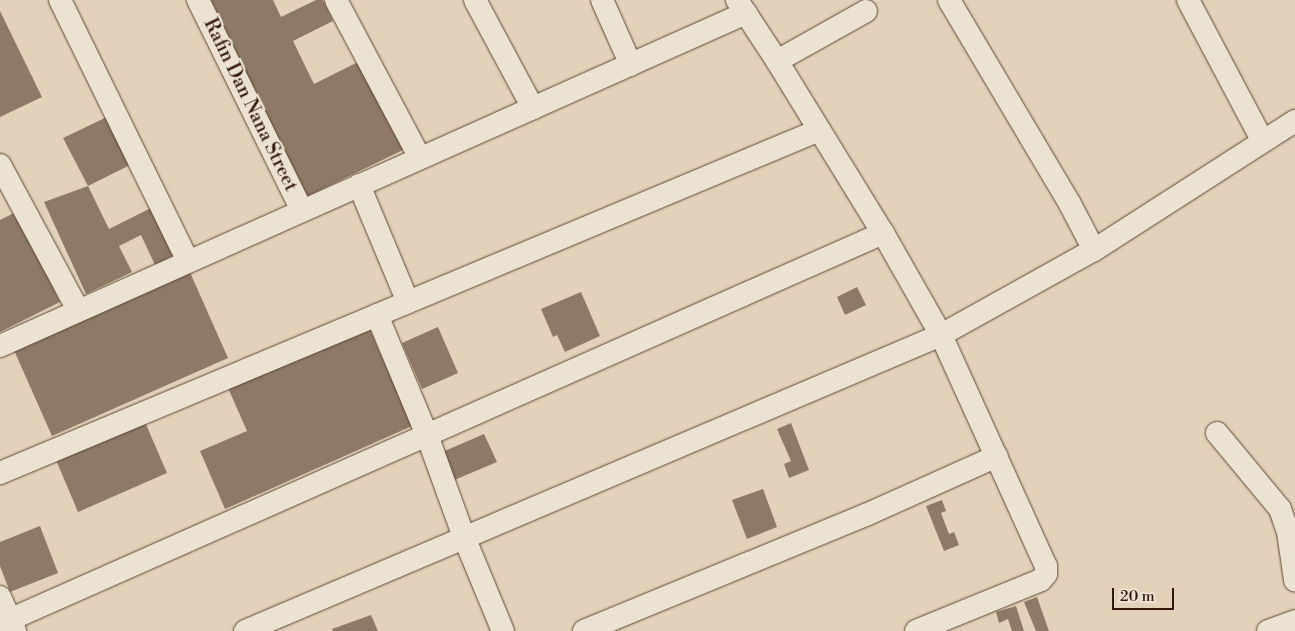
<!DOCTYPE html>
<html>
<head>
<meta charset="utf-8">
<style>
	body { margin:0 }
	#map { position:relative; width:1295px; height:631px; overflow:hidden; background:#e2d2ba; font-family:"Libre Bodoni",serif }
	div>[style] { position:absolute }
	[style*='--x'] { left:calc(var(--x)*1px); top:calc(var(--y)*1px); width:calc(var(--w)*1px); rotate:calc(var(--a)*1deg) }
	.building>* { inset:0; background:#8e7866 }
	.roads { filter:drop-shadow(0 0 1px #5f4636) drop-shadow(0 0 1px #5f4636) }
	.street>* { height:22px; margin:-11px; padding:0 11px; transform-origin:11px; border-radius:11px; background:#ece2d2 }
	span { translate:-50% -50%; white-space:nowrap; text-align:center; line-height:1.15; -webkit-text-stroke:4.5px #ece2d2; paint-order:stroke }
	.street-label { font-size:19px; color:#33170a }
	.scale { position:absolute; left:1112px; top:588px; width:62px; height:22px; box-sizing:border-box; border:2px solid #33170a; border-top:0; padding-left:6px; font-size:15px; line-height:18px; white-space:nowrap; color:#33170a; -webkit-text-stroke:4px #ece2d2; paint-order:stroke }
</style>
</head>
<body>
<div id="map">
	<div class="building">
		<div style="clip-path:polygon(211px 0,273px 0,281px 17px,316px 0,323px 0,333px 21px,293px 41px,314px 84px,360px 61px,403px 150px,306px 197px)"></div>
		<div style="clip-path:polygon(0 11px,42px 97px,0 117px)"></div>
		<div style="clip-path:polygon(109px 116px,132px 164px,88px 186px,63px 138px)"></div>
		<div style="clip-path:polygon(88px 186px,109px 229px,157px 205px,180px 252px,155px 265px,141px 235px,119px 246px,132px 272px,86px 294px,44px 202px)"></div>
		<div style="clip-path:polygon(16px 212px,60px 302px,0 332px,0 220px)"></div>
		<div style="clip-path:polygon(189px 270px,228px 358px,52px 436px,13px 348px)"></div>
		<div style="clip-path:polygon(857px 287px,866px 305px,845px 315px,837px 297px)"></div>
		<div style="clip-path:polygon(581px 292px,600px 336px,565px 352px,557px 335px,553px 337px,541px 309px)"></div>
		<div style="clip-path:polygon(368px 325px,412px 426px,225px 509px,200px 451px,247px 431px,228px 388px)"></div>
		<div style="clip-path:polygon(438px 327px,458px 373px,422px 389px,402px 343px)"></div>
		<div style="clip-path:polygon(145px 422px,167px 473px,78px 512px,56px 460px)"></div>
		<div style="clip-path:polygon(791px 423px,809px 470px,789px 478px,784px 464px,791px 461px,777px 429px)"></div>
		<div style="clip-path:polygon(484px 434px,497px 462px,452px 481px,440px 453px)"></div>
		<div style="clip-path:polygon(763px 489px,777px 527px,747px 539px,732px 500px)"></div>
		<div style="clip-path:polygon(942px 500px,946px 511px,941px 513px,949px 534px,954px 532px,959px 545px,944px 551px,926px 506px)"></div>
		<div style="clip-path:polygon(40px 526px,58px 573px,10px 592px,0 566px,0 542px)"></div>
		<div style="clip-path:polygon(1037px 597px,1049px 631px,1036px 631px,1024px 602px)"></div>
		<div style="clip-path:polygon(1016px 606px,1024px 631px,1012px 631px,1008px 619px,999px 623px,996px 612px)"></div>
		<div style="clip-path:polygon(371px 615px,378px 631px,333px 631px,332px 629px)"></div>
	</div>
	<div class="roads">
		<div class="street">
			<div style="--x:60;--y:0;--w:291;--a:63.9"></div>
			<div style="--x:198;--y:0;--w:234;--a:63.7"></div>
			<div style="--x:336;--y:0;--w:179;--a:62"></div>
			<div style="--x:475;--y:0;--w:123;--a:61.8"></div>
			<div style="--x:602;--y:0;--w:71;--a:66"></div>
			<div style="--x:737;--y:0;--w:73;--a:56.7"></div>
			<div style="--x:777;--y:61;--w:202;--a:58.4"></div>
			<div style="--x:883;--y:233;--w:117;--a:60.4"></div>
			<div style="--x:941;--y:335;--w:254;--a:65.6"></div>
			<div style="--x:1046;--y:566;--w:8;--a:90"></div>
			<div style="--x:1046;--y:574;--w:8;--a:130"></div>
			<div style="--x:1041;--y:580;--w:135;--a:157.8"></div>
			<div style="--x:1188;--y:0;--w:158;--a:62.1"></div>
			<div style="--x:777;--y:61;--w:102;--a:-29.3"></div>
			<div style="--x:0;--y:165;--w:165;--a:61.7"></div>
			<div style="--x:359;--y:185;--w:127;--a:67.3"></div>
			<div style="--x:1094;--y:250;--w:239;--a:-32.7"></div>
			<div style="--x:377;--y:315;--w:130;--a:67.4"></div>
			<div style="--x:427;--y:435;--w:109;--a:70.1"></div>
			<div style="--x:464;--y:537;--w:102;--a:67.5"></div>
			<div style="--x:0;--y:346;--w:817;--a:-24.06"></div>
			<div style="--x:1217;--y:433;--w:99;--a:50.3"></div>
			<div style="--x:1280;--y:509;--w:24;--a:71"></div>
			<div style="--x:1288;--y:532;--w:49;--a:81.7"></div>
			<div style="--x:0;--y:473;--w:888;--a:-22.72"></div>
			<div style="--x:0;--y:597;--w:37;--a:66"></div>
			<div style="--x:0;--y:624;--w:966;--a:-23.88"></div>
			<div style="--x:245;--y:631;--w:756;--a:-23.04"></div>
			<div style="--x:941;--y:335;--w:175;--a:-29.1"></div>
			<div style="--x:1094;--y:250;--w:52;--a:-117.6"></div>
			<div style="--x:1070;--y:204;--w:237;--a:-120.7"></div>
			<div style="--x:584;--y:631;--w:307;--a:-22.4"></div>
			<div style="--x:868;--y:514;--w:141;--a:-24.2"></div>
			<div style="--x:1268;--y:631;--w:29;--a:-20"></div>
		</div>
	</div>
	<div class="street-label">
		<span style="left:250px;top:105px;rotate:64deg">Rafin Dan Nana Street</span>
	</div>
	<div class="scale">20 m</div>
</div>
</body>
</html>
